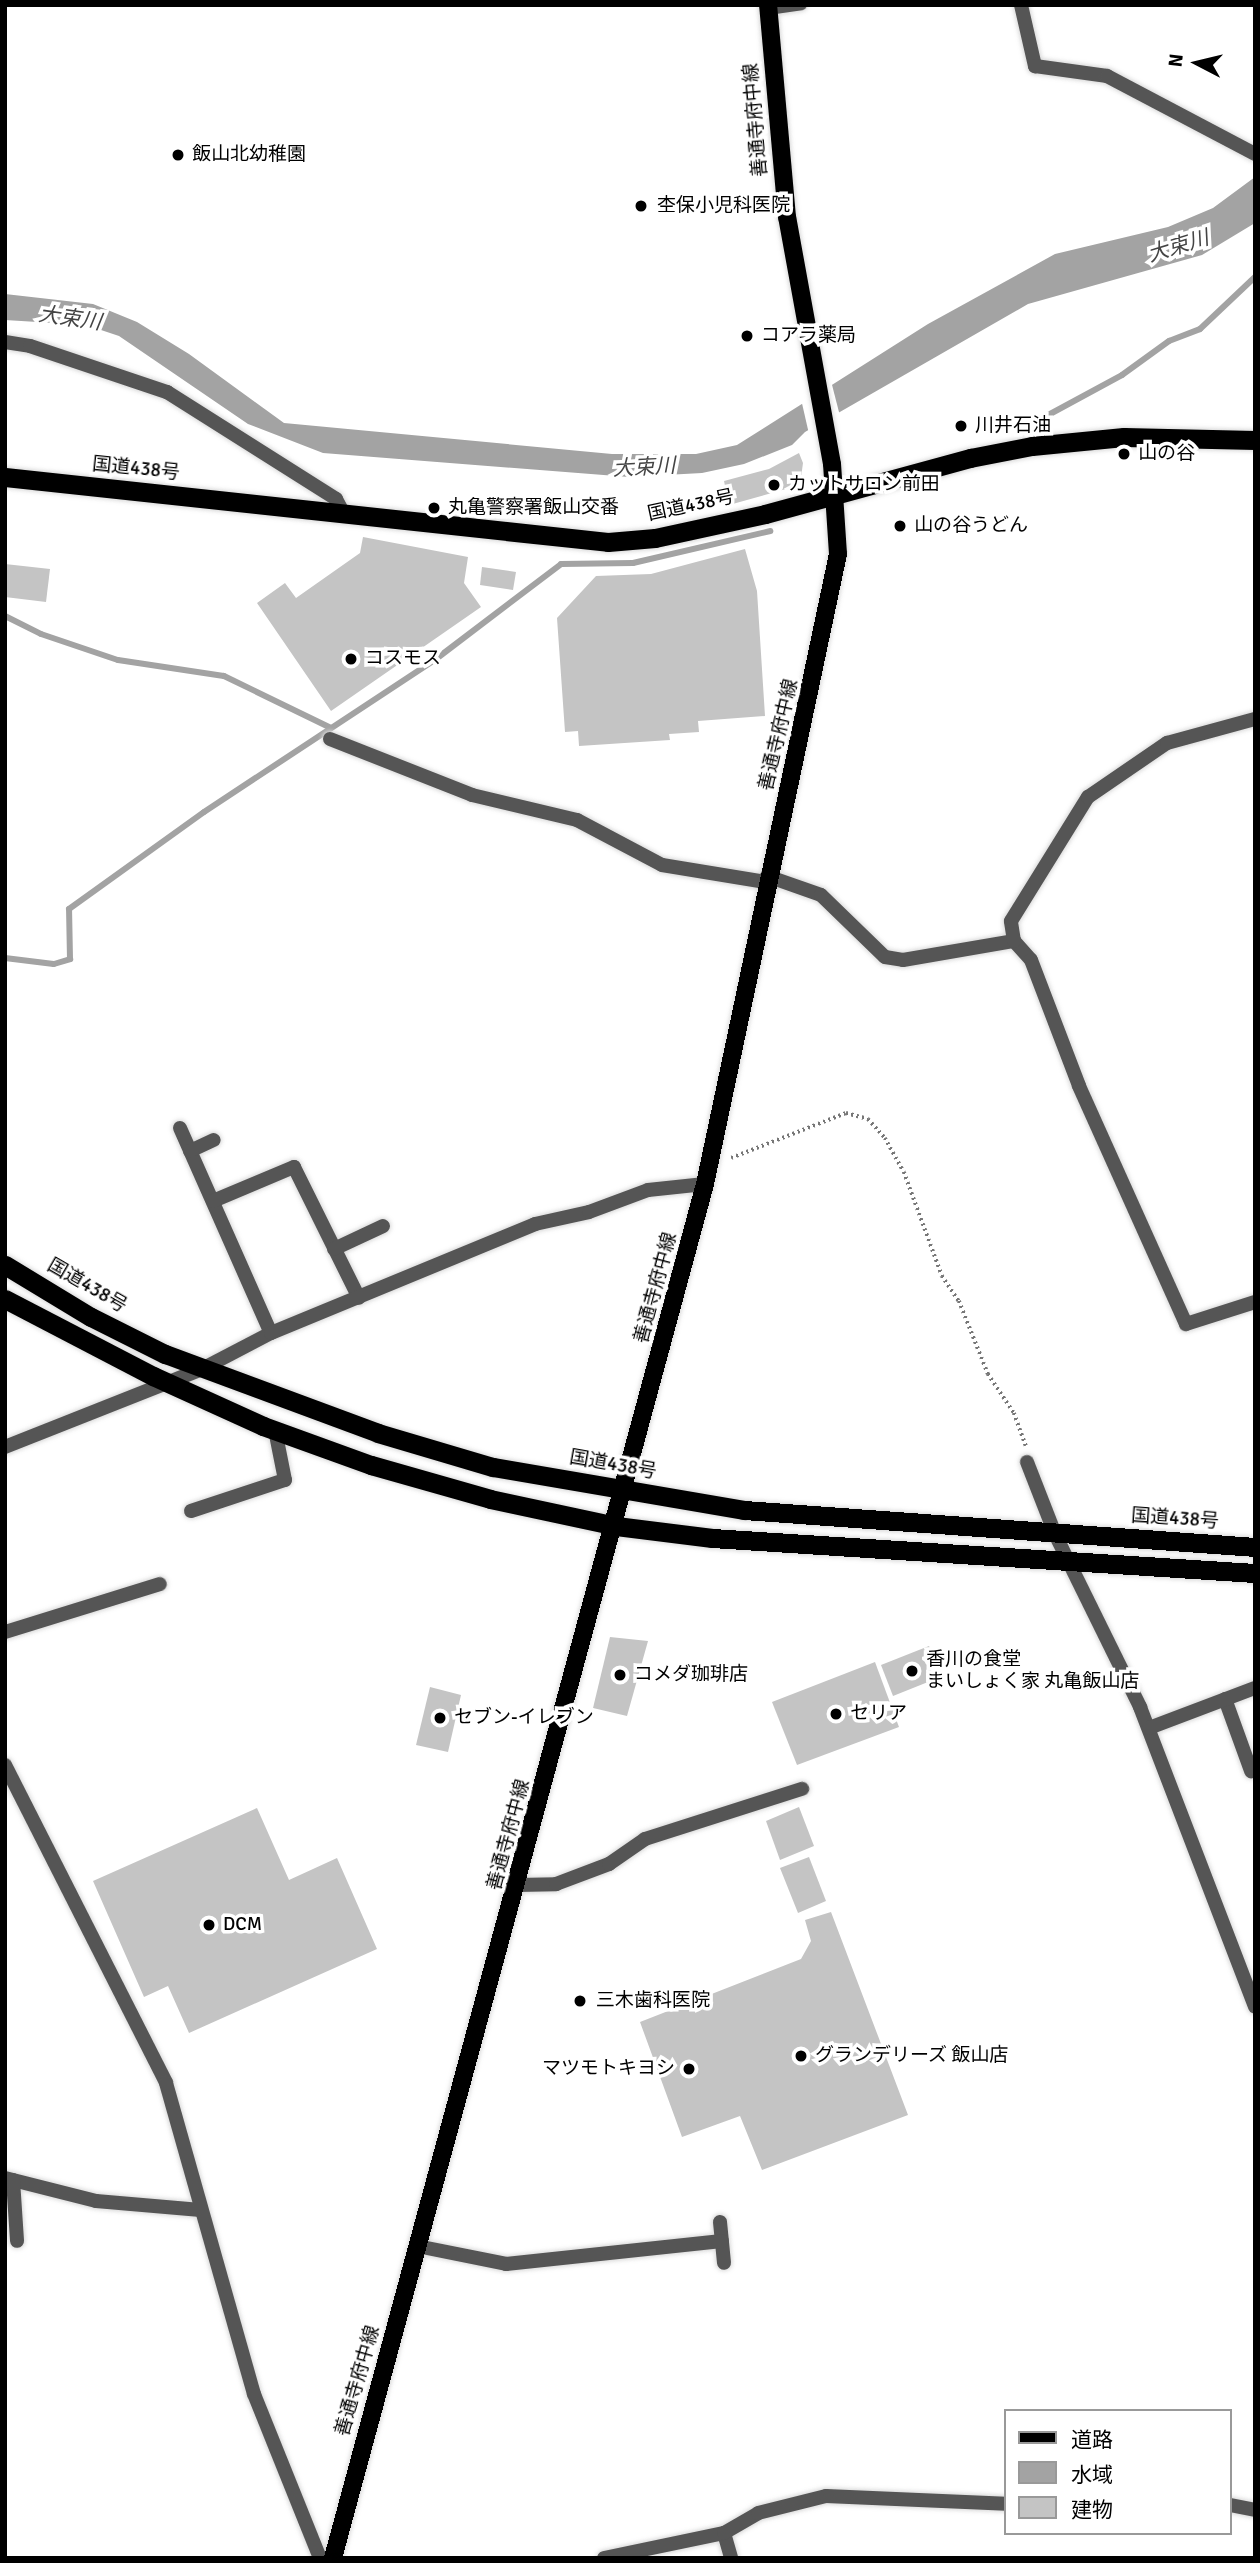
<!DOCTYPE html>
<html>
<head>
<meta charset="utf-8">
<style>
	body { margin:0 }
	#map { position:relative; width:1260px; height:2563px; overflow:hidden; background:#fff; font-family:Signika,"Noto Sans JP",sans-serif }
	div>[style] { position:absolute }
	[style*='--x'] { left:calc(var(--x)*1px); top:calc(var(--y)*1px); width:calc(var(--w)*1px); rotate:calc(var(--a)*1deg) }
	.water>* { inset:0; background:#a3a3a3 }
	.pier>* { inset:0; background:#fff }
	.stream>* { height:6px; margin:-3px; padding:0 3px; transform-origin:3px; border-radius:3px; background:#a3a3a3 }
	.building>* { inset:0; background:#c4c4c4 }
	.path>* { height:3.5px; margin-top:-1.75px; transform-origin:0; background:repeating-linear-gradient(90deg,#777 0 2px,transparent 0 5.5px) }
	.roads { filter:drop-shadow(0 0 2px #dbdbdb) drop-shadow(0 0 2px #dbdbdb) }
	.service>* { height:10px; margin:-5px; padding:0 5px; transform-origin:5px; border-radius:5px; background:#555 }
	.minor>* { height:14px; margin:-7px; padding:0 7px; transform-origin:7px; border-radius:7px; background:#555 }
	.tertiary>* { height:14px; margin:-7px; padding:0 7px; transform-origin:7px; border-radius:7px; background:#555 }
	.primary>* { height:18px; margin:-9px; padding:0 9px; transform-origin:9px; border-radius:9px; background:#000 }
	.trunk>* { height:19px; margin:-9.5px; padding:0 9.5px; transform-origin:9.5px; border-radius:9.5px; background:#000 }
	.dots>* { width:19px; height:19px; translate:-50% -50%; box-sizing:border-box; border:4px solid #fff; border-radius:50% }
	span { translate:-50% -50%; white-space:nowrap; text-align:center; line-height:1.15; -webkit-text-stroke:7px #fff; paint-order:stroke }
	.street-label { font-size:19px; color:#000 }
	.poi-label { font-size:19px; color:#000 }
	.left { translate:0 -50%; text-align:left }
	.right { translate:-100% -50%; text-align:right }
	.water-label { font-size:21px; color:#444; font-style:italic }
	.frame { position:absolute; inset:0; border:7px solid #000; pointer-events:none }
	.legend { position:absolute; left:1004px; top:2409px; width:228px; height:126px; box-sizing:border-box; background:#fff; border:2px solid #999; margin:0; padding:9px 12px; list-style:none; font-size:21px; color:#000 }
	.legend li { display:flex; align-items:center; gap:14px; height:35px }
	.legend b { width:35px; border:2px solid #999 }
	.north { position:absolute; left:1162px; top:28px; width:70px; height:70px; -webkit-text-stroke:5px #fff; paint-order:stroke; rotate:277deg; font-size:19px; font-weight:700; line-height:28px; text-align:center; color:#000 }
	.north::after { content:''; display:block; margin:auto; width:24px; height:32px; background:#000; clip-path:polygon(50% 0,100% 100%,50% 72%,0 100%) }
</style>
</head>
<body>
<div id="map">
	<div class="water">
		<div style="clip-path:polygon(1255px 177px,1255px 223px,1202px 255px,1028px 304px,805px 432px,792px 445px,744px 464px,702px 473px,629px 477px,323px 453px,248px 424px,119px 336px,86px 325px,5px 320px,5px 294px,93px 304px,137px 322px,189px 354px,284px 423px,612px 454px,696px 454px,737px 445px,928px 324px,1055px 254px,1168px 227px,1213px 208px)"></div>
	</div>
	<div class="pier">
		<div style="clip-path:polygon(831px 381px,840px 416px,809px 434px,801px 399px)"></div>
	</div>
	<div class="stream">
		<div style="--x:1026;--y:427;--w:109;--a:-28.4"></div>
		<div style="--x:1122;--y:375;--w:58;--a:-35.9"></div>
		<div style="--x:1169;--y:341;--w:33;--a:-21"></div>
		<div style="--x:1200;--y:329;--w:76;--a:-43.4"></div>
		<div style="--x:5;--y:616;--w:40;--a:26.6"></div>
		<div style="--x:41;--y:634;--w:81;--a:18.7"></div>
		<div style="--x:118;--y:660;--w:107;--a:8.6"></div>
		<div style="--x:224;--y:676;--w:119;--a:25.9"></div>
		<div style="--x:5;--y:958;--w:49;--a:7"></div>
		<div style="--x:54;--y:964;--w:17;--a:-17"></div>
		<div style="--x:70;--y:959;--w:50;--a:-91.1"></div>
		<div style="--x:69;--y:909;--w:166;--a:-35.7"></div>
		<div style="--x:204;--y:812;--w:278;--a:-33.4"></div>
		<div style="--x:436;--y:659;--w:157;--a:-37.2"></div>
		<div style="--x:561;--y:564;--w:72;--a:-0.8"></div>
		<div style="--x:633;--y:563;--w:141;--a:-13.1"></div>
	</div>
	<div class="building">
		<div style="clip-path:polygon(799px 453px,803px 463px,800px 485px,729px 505px,724px 481px,769px 469px)"></div>
		<div style="clip-path:polygon(363px 537px,468px 557px,464px 583px,481px 607px,331px 711px,257px 603px,285px 583px,296px 598px,360px 553px)"></div>
		<div style="clip-path:polygon(745px 549px,757px 591px,765px 716px,698px 721px,699px 732px,669px 734px,670px 740px,579px 746px,578px 731px,565px 732px,557px 618px,596px 576px,651px 574px)"></div>
		<div style="clip-path:polygon(5px 564px,50px 569px,46px 602px,5px 597px)"></div>
		<div style="clip-path:polygon(482px 567px,516px 572px,513px 590px,480px 585px)"></div>
		<div style="clip-path:polygon(610px 1637px,648px 1641px,627px 1716px,593px 1708px)"></div>
		<div style="clip-path:polygon(929px 1646px,943px 1676px,893px 1696px,881px 1665px)"></div>
		<div style="clip-path:polygon(875px 1662px,899px 1727px,797px 1765px,772px 1702px)"></div>
		<div style="clip-path:polygon(430px 1687px,461px 1695px,448px 1752px,416px 1745px)"></div>
		<div style="clip-path:polygon(799px 1807px,814px 1846px,780px 1860px,766px 1821px)"></div>
		<div style="clip-path:polygon(257px 1808px,289px 1880px,337px 1858px,377px 1949px,189px 2033px,168px 1986px,144px 1997px,93px 1881px)"></div>
		<div style="clip-path:polygon(809px 1857px,826px 1901px,798px 1913px,780px 1868px)"></div>
		<div style="clip-path:polygon(831px 1912px,908px 2115px,762px 2170px,740px 2116px,682px 2137px,640px 2022px,801px 1959px,811px 1941px,805px 1920px)"></div>
	</div>
	<div class="path">
		<div style="--x:731;--y:1158;--w:123;--a:-21.4"></div>
		<div style="--x:846;--y:1113;--w:23;--a:15"></div>
		<div style="--x:868;--y:1119;--w:25;--a:48"></div>
		<div style="--x:885;--y:1138;--w:39;--a:61"></div>
		<div style="--x:904;--y:1172;--w:111;--a:69.9"></div>
		<div style="--x:942;--y:1276;--w:30;--a:56"></div>
		<div style="--x:959;--y:1301;--w:79;--a:68.3"></div>
		<div style="--x:988;--y:1374;--w:47;--a:56.3"></div>
		<div style="--x:1014;--y:1413;--w:35;--a:70"></div>
	</div>
	<div class="roads">
		<div class="service">
			<div style="--x:768;--y:10;--w:34;--a:-8"></div>
		</div>
		<div class="minor">
			<div style="--x:1021;--y:5;--w:63;--a:77.1"></div>
			<div style="--x:1035;--y:66;--w:73;--a:7.9"></div>
			<div style="--x:1107;--y:76;--w:167;--a:27.8"></div>
			<div style="--x:5;--y:342;--w:25;--a:9"></div>
			<div style="--x:30;--y:346;--w:145;--a:18.6"></div>
			<div style="--x:167;--y:392;--w:200;--a:32.3"></div>
			<div style="--x:336;--y:499;--w:17;--a:62"></div>
			<div style="--x:330;--y:739;--w:153;--a:21.5"></div>
			<div style="--x:472;--y:795;--w:108;--a:13.4"></div>
			<div style="--x:577;--y:820;--w:96;--a:27.9"></div>
			<div style="--x:662;--y:865;--w:105;--a:9.3"></div>
			<div style="--x:767;--y:876;--w:57;--a:19.4"></div>
			<div style="--x:821;--y:895;--w:89;--a:44.1"></div>
			<div style="--x:885;--y:957;--w:18;--a:9"></div>
			<div style="--x:903;--y:960;--w:113;--a:-9.7"></div>
			<div style="--x:1014;--y:941;--w:25;--a:48"></div>
			<div style="--x:1031;--y:960;--w:135;--a:69.1"></div>
			<div style="--x:1079;--y:1086;--w:261;--a:65.8"></div>
			<div style="--x:1186;--y:1324;--w:72;--a:-17.7"></div>
			<div style="--x:1014;--y:941;--w:20;--a:-99"></div>
			<div style="--x:1011;--y:921;--w:146;--a:-58.2"></div>
			<div style="--x:1088;--y:797;--w:96;--a:-34.4"></div>
			<div style="--x:1167;--y:743;--w:91;--a:-15.3"></div>
			<div style="--x:180;--y:1128;--w:224;--a:66.1"></div>
			<div style="--x:190;--y:1151;--w:26;--a:-25"></div>
			<div style="--x:213;--y:1201;--w:88;--a:-22.8"></div>
			<div style="--x:294;--y:1167;--w:146;--a:63.6"></div>
			<div style="--x:334;--y:1249;--w:54;--a:-25.1"></div>
			<div style="--x:5;--y:1447;--w:212;--a:-21.6"></div>
			<div style="--x:202;--y:1369;--w:78;--a:-27.6"></div>
			<div style="--x:271;--y:1333;--w:286;--a:-22.4"></div>
			<div style="--x:535;--y:1224;--w:55;--a:-12.5"></div>
			<div style="--x:589;--y:1212;--w:63;--a:-20.4"></div>
			<div style="--x:648;--y:1190;--w:57;--a:-6"></div>
			<div style="--x:1027;--y:1462;--w:77;--a:68.7"></div>
			<div style="--x:1055;--y:1534;--w:193;--a:63.8"></div>
			<div style="--x:1140;--y:1707;--w:321;--a:69"></div>
			<div style="--x:191;--y:1511;--w:99;--a:-18.3"></div>
			<div style="--x:285;--y:1480;--w:51;--a:-101.3"></div>
			<div style="--x:5;--y:1632;--w:162;--a:-17.2"></div>
			<div style="--x:1225;--y:1699;--w:77;--a:70.1"></div>
			<div style="--x:1149;--y:1728;--w:113;--a:-20.7"></div>
			<div style="--x:517;--y:1885;--w:39;--a:-1"></div>
			<div style="--x:556;--y:1884;--w:57;--a:-20.7"></div>
			<div style="--x:609;--y:1864;--w:44;--a:-34.8"></div>
			<div style="--x:645;--y:1839;--w:165;--a:-17.7"></div>
			<div style="--x:5;--y:2178;--w:94;--a:14.2"></div>
			<div style="--x:96;--y:2201;--w:105;--a:4.9"></div>
			<div style="--x:13;--y:2180;--w:61;--a:86.2"></div>
			<div style="--x:720;--y:2222;--w:41;--a:84.4"></div>
			<div style="--x:417;--y:2246;--w:91;--a:11.4"></div>
			<div style="--x:506;--y:2264;--w:217;--a:-6.1"></div>
			<div style="--x:1230;--y:2505;--w:25;--a:11"></div>
			<div style="--x:724;--y:2533;--w:26;--a:74"></div>
			<div style="--x:604;--y:2558;--w:123;--a:-11.8"></div>
			<div style="--x:724;--y:2533;--w:39;--a:-30"></div>
			<div style="--x:758;--y:2513;--w:70;--a:-14"></div>
			<div style="--x:826;--y:2496;--w:180;--a:2.5"></div>
		</div>
		<div class="tertiary">
			<div style="--x:5;--y:1765;--w:356;--a:63.1"></div>
			<div style="--x:166;--y:2083;--w:323;--a:74.2"></div>
			<div style="--x:254;--y:2394;--w:177;--a:68.1"></div>
		</div>
		<div class="primary">
			<div style="--x:333;--y:2558;--w:1423;--a:-74.85"></div>
			<div style="--x:705;--y:1184;--w:644;--a:-78.08"></div>
			<div style="--x:838;--y:554;--w:90;--a:-93.8"></div>
			<div style="--x:832;--y:464;--w:251;--a:-100.3"></div>
			<div style="--x:787;--y:217;--w:213;--a:-95.1"></div>
		</div>
		<div class="trunk">
			<div style="--x:5;--y:477;--w:606;--a:6.15"></div>
			<div style="--x:608;--y:542;--w:47;--a:-4.9"></div>
			<div style="--x:655;--y:538;--w:113;--a:-12.3"></div>
			<div style="--x:765;--y:514;--w:213;--a:-15.3"></div>
			<div style="--x:970;--y:458;--w:63;--a:-11"></div>
			<div style="--x:1032;--y:446;--w:92;--a:-5.6"></div>
			<div style="--x:1124;--y:437;--w:131;--a:1.3"></div>
			<div style="--x:5;--y:1265;--w:100;--a:31.2"></div>
			<div style="--x:91;--y:1317;--w:83;--a:26.6"></div>
			<div style="--x:165;--y:1354;--w:227;--a:20.3"></div>
			<div style="--x:378;--y:1433;--w:120;--a:16.5"></div>
			<div style="--x:493;--y:1467;--w:255;--a:9.7"></div>
			<div style="--x:744;--y:1510;--w:512;--a:4.14"></div>
			<div style="--x:5;--y:1299;--w:167;--a:27.5"></div>
			<div style="--x:153;--y:1376;--w:121;--a:24.4"></div>
			<div style="--x:263;--y:1426;--w:115;--a:19.9"></div>
			<div style="--x:371;--y:1465;--w:124;--a:15.9"></div>
			<div style="--x:490;--y:1499;--w:129;--a:12.1"></div>
			<div style="--x:616;--y:1526;--w:97;--a:7.1"></div>
			<div style="--x:712;--y:1538;--w:544;--a:3.69"></div>
		</div>
	</div>
	<div class="dots">
		<div style="left:178px;top:155px;background:#000"></div>
		<div style="left:641px;top:206px;background:#000"></div>
		<div style="left:747px;top:336px;background:#000"></div>
		<div style="left:961px;top:426px;background:#000"></div>
		<div style="left:1124px;top:454px;background:#000"></div>
		<div style="left:774px;top:485px;background:#000"></div>
		<div style="left:434px;top:508px;background:#000"></div>
		<div style="left:900px;top:526px;background:#000"></div>
		<div style="left:351px;top:659px;background:#000"></div>
		<div style="left:912px;top:1671px;background:#000"></div>
		<div style="left:620px;top:1675px;background:#000"></div>
		<div style="left:836px;top:1714px;background:#000"></div>
		<div style="left:440px;top:1718px;background:#000"></div>
		<div style="left:209px;top:1925px;background:#000"></div>
		<div style="left:580px;top:2001px;background:#000"></div>
		<div style="left:801px;top:2056px;background:#000"></div>
		<div style="left:689px;top:2069px;background:#000"></div>
	</div>
	<div class="street-label">
		<span style="left:756px;top:120px;rotate:-95deg">善通寺府中線</span>
		<span style="left:136px;top:469px;rotate:6deg">国道438号</span>
		<span style="left:691px;top:506px;rotate:-12deg">国道438号</span>
		<span style="left:779px;top:735px;rotate:-77deg">善通寺府中線</span>
		<span style="left:87px;top:1286px;rotate:30deg">国道438号</span>
		<span style="left:656px;top:1288px;rotate:-75deg">善通寺府中線</span>
		<span style="left:613px;top:1465px;rotate:10deg">国道438号</span>
		<span style="left:1175px;top:1519px;rotate:4deg">国道438号</span>
		<span style="left:509px;top:1835px;rotate:-75deg">善通寺府中線</span>
		<span style="left:358px;top:2381px;rotate:-74deg">善通寺府中線</span>
	</div>
	<div class="poi-label">
		<span class="left" style="left:192px;top:155px">飯山北幼稚園</span>
		<span class="left" style="left:657px;top:206px">杢保小児科医院</span>
		<span class="left" style="left:761px;top:336px">コアラ薬局</span>
		<span class="left" style="left:975px;top:426px">川井石油</span>
		<span class="left" style="left:1138px;top:454px">山の谷</span>
		<span class="left" style="left:788px;top:485px">カットサロン前田</span>
		<span class="left" style="left:448px;top:508px">丸亀警察署飯山交番</span>
		<span class="left" style="left:914px;top:526px">山の谷うどん</span>
		<span class="left" style="left:365px;top:659px">コスモス</span>
		<span class="left" style="left:926px;top:1671px">香川の食堂<br>まいしょく家 丸亀飯山店</span>
		<span class="left" style="left:634px;top:1675px">コメダ珈琲店</span>
		<span class="left" style="left:850px;top:1714px">セリア</span>
		<span class="left" style="left:454px;top:1718px">セブン-イレブン</span>
		<span class="left" style="left:223px;top:1925px">DCM</span>
		<span class="left" style="left:596px;top:2001px">三木歯科医院</span>
		<span class="left" style="left:815px;top:2056px">グランデリーズ 飯山店</span>
		<span class="right" style="left:675px;top:2069px">マツモトキヨシ</span>
	</div>
	<div class="water-label">
		<span style="left:1178px;top:246px;rotate:-17deg">大束川</span>
		<span style="left:70px;top:318px;rotate:8deg">大束川</span>
		<span style="left:644px;top:467px;rotate:-3deg">大束川</span>
	</div>
	<div class="frame"></div>
	<ul class="legend">
	<li><b style="height:9px;background:#000"></b>道路</li>
	<li><b style="height:19px;background:#a3a3a3"></b>水域</li>
	<li><b style="height:19px;background:#c4c4c4"></b>建物</li>
	</ul>
	<div class="north">N</div>
</div>
</body>
</html>
